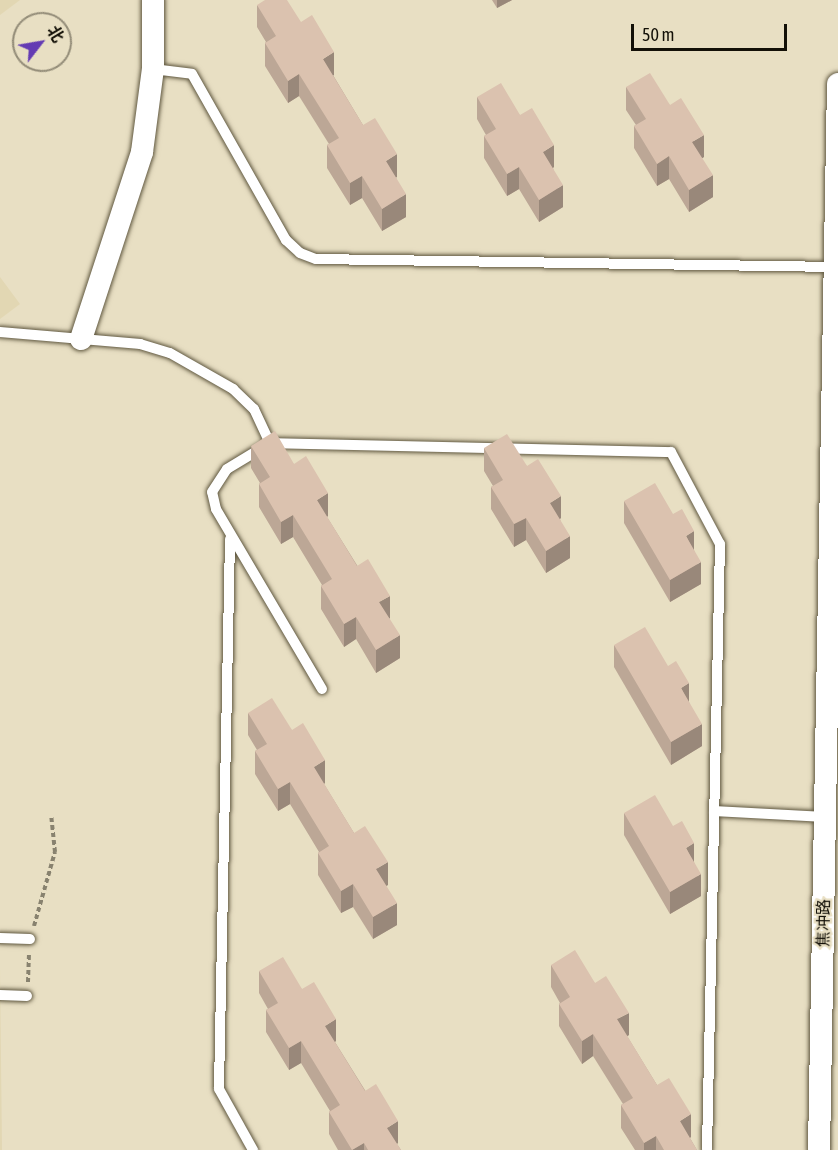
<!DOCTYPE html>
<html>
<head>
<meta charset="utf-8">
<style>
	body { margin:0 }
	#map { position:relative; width:838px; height:1150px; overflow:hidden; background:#e8dfc3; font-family:"Asap Condensed","Noto Sans SC",sans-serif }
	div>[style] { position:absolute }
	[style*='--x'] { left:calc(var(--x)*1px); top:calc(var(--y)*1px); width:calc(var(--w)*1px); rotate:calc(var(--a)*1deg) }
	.built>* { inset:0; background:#e2d7b3 }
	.path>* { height:4px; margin-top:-2px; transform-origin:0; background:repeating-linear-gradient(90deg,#88826f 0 4.5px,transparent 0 7.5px) }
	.roads { filter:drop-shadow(0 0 2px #605840) drop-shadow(0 0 2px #605840) }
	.service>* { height:10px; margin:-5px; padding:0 5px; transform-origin:5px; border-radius:5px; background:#fff }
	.minor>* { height:22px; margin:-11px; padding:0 11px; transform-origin:11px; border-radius:11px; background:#fff }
	.wall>* { inset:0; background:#bca796 }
	.shaded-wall>* { inset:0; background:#99887a }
	.building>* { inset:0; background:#dbc2af }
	span { translate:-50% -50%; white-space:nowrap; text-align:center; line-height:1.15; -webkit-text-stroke:4.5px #e8dfc3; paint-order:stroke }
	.street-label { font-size:16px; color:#131007 }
	.north { position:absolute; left:12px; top:12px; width:60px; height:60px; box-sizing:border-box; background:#e8dfc3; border:2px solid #938c78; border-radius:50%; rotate:59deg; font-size:16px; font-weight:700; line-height:24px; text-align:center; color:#131007 }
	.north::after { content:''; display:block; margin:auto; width:21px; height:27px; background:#643bb3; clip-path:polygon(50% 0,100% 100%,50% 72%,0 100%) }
	.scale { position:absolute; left:631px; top:24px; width:156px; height:27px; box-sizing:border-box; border:3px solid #131007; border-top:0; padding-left:8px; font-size:18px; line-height:21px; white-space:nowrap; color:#131007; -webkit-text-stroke:4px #e8dfc3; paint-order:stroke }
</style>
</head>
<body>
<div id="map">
	<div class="built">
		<div style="clip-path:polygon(0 0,20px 0,0 15px)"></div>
		<div style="clip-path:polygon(0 277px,20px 304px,0 319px)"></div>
		<div style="clip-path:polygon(0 968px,2px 1150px,0 1150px)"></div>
	</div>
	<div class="path">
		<div style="--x:34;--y:926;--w:77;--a:-74.2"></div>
		<div style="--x:55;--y:852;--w:36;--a:-96"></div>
		<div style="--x:28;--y:982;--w:29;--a:-88"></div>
	</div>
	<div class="roads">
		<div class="service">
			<div style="--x:153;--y:69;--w:39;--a:7"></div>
			<div style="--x:192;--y:74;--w:191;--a:60.5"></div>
			<div style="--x:286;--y:240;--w:19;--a:43"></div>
			<div style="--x:300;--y:253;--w:17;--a:21"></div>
			<div style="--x:316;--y:259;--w:519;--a:0.88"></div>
			<div style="--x:0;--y:332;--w:141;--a:4.9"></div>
			<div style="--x:140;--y:344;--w:31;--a:17"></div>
			<div style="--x:170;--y:353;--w:73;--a:29.7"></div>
			<div style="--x:233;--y:389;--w:29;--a:44"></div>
			<div style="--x:254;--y:409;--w:38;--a:65"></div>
			<div style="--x:230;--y:539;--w:550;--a:91.15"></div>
			<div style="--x:219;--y:1089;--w:70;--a:60.9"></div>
			<div style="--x:322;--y:689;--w:209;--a:-120.5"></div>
			<div style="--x:216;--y:509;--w:17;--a:-103"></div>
			<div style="--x:212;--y:492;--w:27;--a:-57"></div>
			<div style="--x:227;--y:469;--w:50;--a:-31.2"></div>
			<div style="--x:270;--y:443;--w:401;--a:1.3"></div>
			<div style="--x:671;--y:452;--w:104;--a:62"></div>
			<div style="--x:720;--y:544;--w:606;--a:91.23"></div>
			<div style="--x:714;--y:811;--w:111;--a:3.1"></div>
			<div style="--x:0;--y:938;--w:30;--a:2"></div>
			<div style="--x:0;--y:995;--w:27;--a:2"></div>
		</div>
		<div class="minor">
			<div style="--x:81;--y:339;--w:197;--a:-71.9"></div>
			<div style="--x:142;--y:152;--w:84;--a:-82.5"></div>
			<div style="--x:153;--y:69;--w:69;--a:-90"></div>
			<div style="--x:819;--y:1150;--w:1066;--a:-88.98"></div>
		</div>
	</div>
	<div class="wall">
		<div style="clip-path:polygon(492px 0,512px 0,497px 8px)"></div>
		<div style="clip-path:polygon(257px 5px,334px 75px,333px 75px,363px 125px,397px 177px,396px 177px,406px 217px,382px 231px,362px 198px,350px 205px,327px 168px,327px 145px,329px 144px,299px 96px,288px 103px,265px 66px,265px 43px,266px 42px,257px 27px)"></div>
		<div style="clip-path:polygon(626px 87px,670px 105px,704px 157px,702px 158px,713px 197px,689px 212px,669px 179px,657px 186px,634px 148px,634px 126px,636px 125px,626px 110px)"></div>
		<div style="clip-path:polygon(477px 97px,520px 115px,554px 167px,553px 168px,563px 207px,539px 222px,519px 189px,507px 196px,484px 158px,484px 136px,486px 135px,477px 119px)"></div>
		<div style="clip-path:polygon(251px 446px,294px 464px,328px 516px,327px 517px,390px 618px,389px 619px,400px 658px,376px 673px,356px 639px,344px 647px,321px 609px,321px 586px,322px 585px,293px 537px,281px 544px,259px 507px,259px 484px,260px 483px,251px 468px)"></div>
		<div style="clip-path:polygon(484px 448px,527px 466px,561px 518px,560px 519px,570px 558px,546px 573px,526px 540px,514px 547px,491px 509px,491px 487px,493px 486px,484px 471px)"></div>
		<div style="clip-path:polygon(624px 501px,694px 550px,701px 584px,670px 602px,624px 523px)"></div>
		<div style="clip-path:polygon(614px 645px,689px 702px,702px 746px,671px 765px,614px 667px)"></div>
		<div style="clip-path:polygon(248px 713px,292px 730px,325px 783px,324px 784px,354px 833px,388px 885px,386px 886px,397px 925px,373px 939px,353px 907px,341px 913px,318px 875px,318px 853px,319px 852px,310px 837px,290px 804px,278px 811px,255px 774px,255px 751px,257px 750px,248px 735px)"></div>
		<div style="clip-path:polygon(624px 813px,694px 862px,701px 896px,670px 914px,624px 835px)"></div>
		<div style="clip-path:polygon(551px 965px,595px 983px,629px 1035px,627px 1036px,657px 1085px,691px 1137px,690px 1138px,697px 1150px,635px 1150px,621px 1128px,621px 1105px,623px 1104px,593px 1056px,582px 1064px,559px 1026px,559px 1004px,560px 1003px,551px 987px)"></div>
		<div style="clip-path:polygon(259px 971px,302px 989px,336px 1041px,335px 1042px,398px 1143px,397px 1144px,401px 1150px,338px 1150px,329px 1134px,329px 1112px,330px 1111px,301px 1063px,289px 1070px,266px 1032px,266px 1010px,268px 1009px,259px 993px)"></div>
	</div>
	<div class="shaded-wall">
		<div style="clip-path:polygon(497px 0,512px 0,497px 8px)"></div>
		<div style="clip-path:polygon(334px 52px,334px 75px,323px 81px,323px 59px)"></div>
		<div style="clip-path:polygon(299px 74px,299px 96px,288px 103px,288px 81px)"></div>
		<div style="clip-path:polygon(704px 135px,704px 157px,692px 164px,692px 142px)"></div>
		<div style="clip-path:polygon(554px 145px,554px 167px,543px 174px,543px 152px)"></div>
		<div style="clip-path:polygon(397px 154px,397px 177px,386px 183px,386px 161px)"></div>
		<div style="clip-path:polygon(669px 156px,669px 179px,657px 186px,657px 164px)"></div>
		<div style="clip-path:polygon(519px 167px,519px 189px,507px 196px,507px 174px)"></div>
		<div style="clip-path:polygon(713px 175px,713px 197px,689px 212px,689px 190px)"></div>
		<div style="clip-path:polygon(362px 176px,362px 198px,350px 205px,350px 183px)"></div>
		<div style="clip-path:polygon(563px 185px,563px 207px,539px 222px,539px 200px)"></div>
		<div style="clip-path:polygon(406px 194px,406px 217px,382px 231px,382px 209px)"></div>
		<div style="clip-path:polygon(328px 493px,328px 516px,317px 523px,317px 500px)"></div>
		<div style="clip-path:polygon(561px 496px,561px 518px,550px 525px,550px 503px)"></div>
		<div style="clip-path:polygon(293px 515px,293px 537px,281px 544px,281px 522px)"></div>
		<div style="clip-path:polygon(526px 518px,526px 540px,514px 547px,514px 524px)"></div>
		<div style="clip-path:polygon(694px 531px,694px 553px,686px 536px)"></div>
		<div style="clip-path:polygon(570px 536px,570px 558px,546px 573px,546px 551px)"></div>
		<div style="clip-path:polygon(701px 562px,701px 584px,670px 602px,670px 580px)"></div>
		<div style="clip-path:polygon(390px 596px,390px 618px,379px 625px,379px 602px)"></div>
		<div style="clip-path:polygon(356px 617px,356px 639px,344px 647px,344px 624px)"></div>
		<div style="clip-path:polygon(400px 635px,400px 658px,376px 673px,376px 650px)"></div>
		<div style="clip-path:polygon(689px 683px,689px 705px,681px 688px)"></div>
		<div style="clip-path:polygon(702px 724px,702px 746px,671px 765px,671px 742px)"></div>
		<div style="clip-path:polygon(325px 760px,325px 783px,314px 790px,314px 767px)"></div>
		<div style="clip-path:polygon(290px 782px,290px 804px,278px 811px,278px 789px)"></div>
		<div style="clip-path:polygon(694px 843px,694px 865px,686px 848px)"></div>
		<div style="clip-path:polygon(388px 862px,388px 885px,376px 891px,376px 869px)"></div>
		<div style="clip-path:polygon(701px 874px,701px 896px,670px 914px,670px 892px)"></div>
		<div style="clip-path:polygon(353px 884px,353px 907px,341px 913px,341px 891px)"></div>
		<div style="clip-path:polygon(397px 903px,397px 925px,373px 939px,373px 917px)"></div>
		<div style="clip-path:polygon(629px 1013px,629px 1035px,617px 1042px,617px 1019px)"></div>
		<div style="clip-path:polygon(336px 1019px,336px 1041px,325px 1048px,325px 1026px)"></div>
		<div style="clip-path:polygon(593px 1034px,593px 1056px,582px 1064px,582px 1041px)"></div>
		<div style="clip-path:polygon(301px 1041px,301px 1063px,289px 1070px,289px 1048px)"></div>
		<div style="clip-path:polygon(691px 1114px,691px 1137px,680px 1144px,680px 1121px)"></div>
		<div style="clip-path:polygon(398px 1121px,398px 1143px,387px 1150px,387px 1128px)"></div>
		<div style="clip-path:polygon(656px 1136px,656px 1150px,644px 1150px,644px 1143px)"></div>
		<div style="clip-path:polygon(364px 1143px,364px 1150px,352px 1150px)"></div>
	</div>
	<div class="building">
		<div style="clip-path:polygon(265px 0,287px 0,301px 22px,312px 15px,334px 52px,323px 59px,363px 125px,375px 118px,397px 154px,386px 161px,406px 194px,382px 209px,362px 176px,350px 183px,327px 145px,339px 138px,299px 74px,288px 81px,265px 43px,276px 36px,257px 5px)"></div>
		<div style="clip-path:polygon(650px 73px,670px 105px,681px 98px,704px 135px,692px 142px,713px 175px,689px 190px,669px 156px,657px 164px,634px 126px,646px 119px,626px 87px)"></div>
		<div style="clip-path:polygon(501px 83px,520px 115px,532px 108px,554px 145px,543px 152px,563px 185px,539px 200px,519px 167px,507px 174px,484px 136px,496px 129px,477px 97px)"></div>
		<div style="clip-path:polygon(275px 431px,294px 464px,306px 456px,328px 493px,317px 500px,357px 566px,368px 559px,390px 596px,379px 602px,400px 635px,376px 650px,356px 617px,344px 624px,321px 586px,332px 579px,293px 515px,281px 522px,259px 484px,270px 477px,251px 446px)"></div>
		<div style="clip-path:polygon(507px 434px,527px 466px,538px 459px,561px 496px,550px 503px,570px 536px,546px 551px,526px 518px,514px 524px,491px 487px,503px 480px,484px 448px)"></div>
		<div style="clip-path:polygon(655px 483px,673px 514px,682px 509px,694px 531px,686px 536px,701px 562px,670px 580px,624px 501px)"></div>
		<div style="clip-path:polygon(645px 627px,668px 666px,676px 661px,689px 683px,681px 688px,702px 724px,671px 742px,614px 645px)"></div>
		<div style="clip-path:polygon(272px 698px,292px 730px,303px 723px,325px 760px,314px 767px,354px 833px,365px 826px,388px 862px,376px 869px,397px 903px,373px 917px,353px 884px,341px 891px,318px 853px,329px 846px,310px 815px,290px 782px,278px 789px,255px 751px,267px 744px,248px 713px)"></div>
		<div style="clip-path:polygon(655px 795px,673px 826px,682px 821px,694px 843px,686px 848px,701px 874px,670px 892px,624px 813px)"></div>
		<div style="clip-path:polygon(575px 950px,595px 983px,606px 976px,629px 1013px,617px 1019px,657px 1085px,669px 1078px,691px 1114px,680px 1121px,697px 1150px,664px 1150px,656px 1136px,644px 1143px,621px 1105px,633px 1098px,593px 1034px,582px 1041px,559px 1004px,570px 997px,551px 965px)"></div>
		<div style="clip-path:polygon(283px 957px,302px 989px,314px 982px,336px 1019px,325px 1026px,365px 1091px,376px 1084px,398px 1121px,387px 1128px,401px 1150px,368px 1150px,364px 1143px,352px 1150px,329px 1112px,340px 1105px,301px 1041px,289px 1048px,266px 1010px,278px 1003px,259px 971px)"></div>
	</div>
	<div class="street-label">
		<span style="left:823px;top:923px;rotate:-89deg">焦冲路</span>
	</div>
	<div class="north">北</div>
	<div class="scale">50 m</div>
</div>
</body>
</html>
